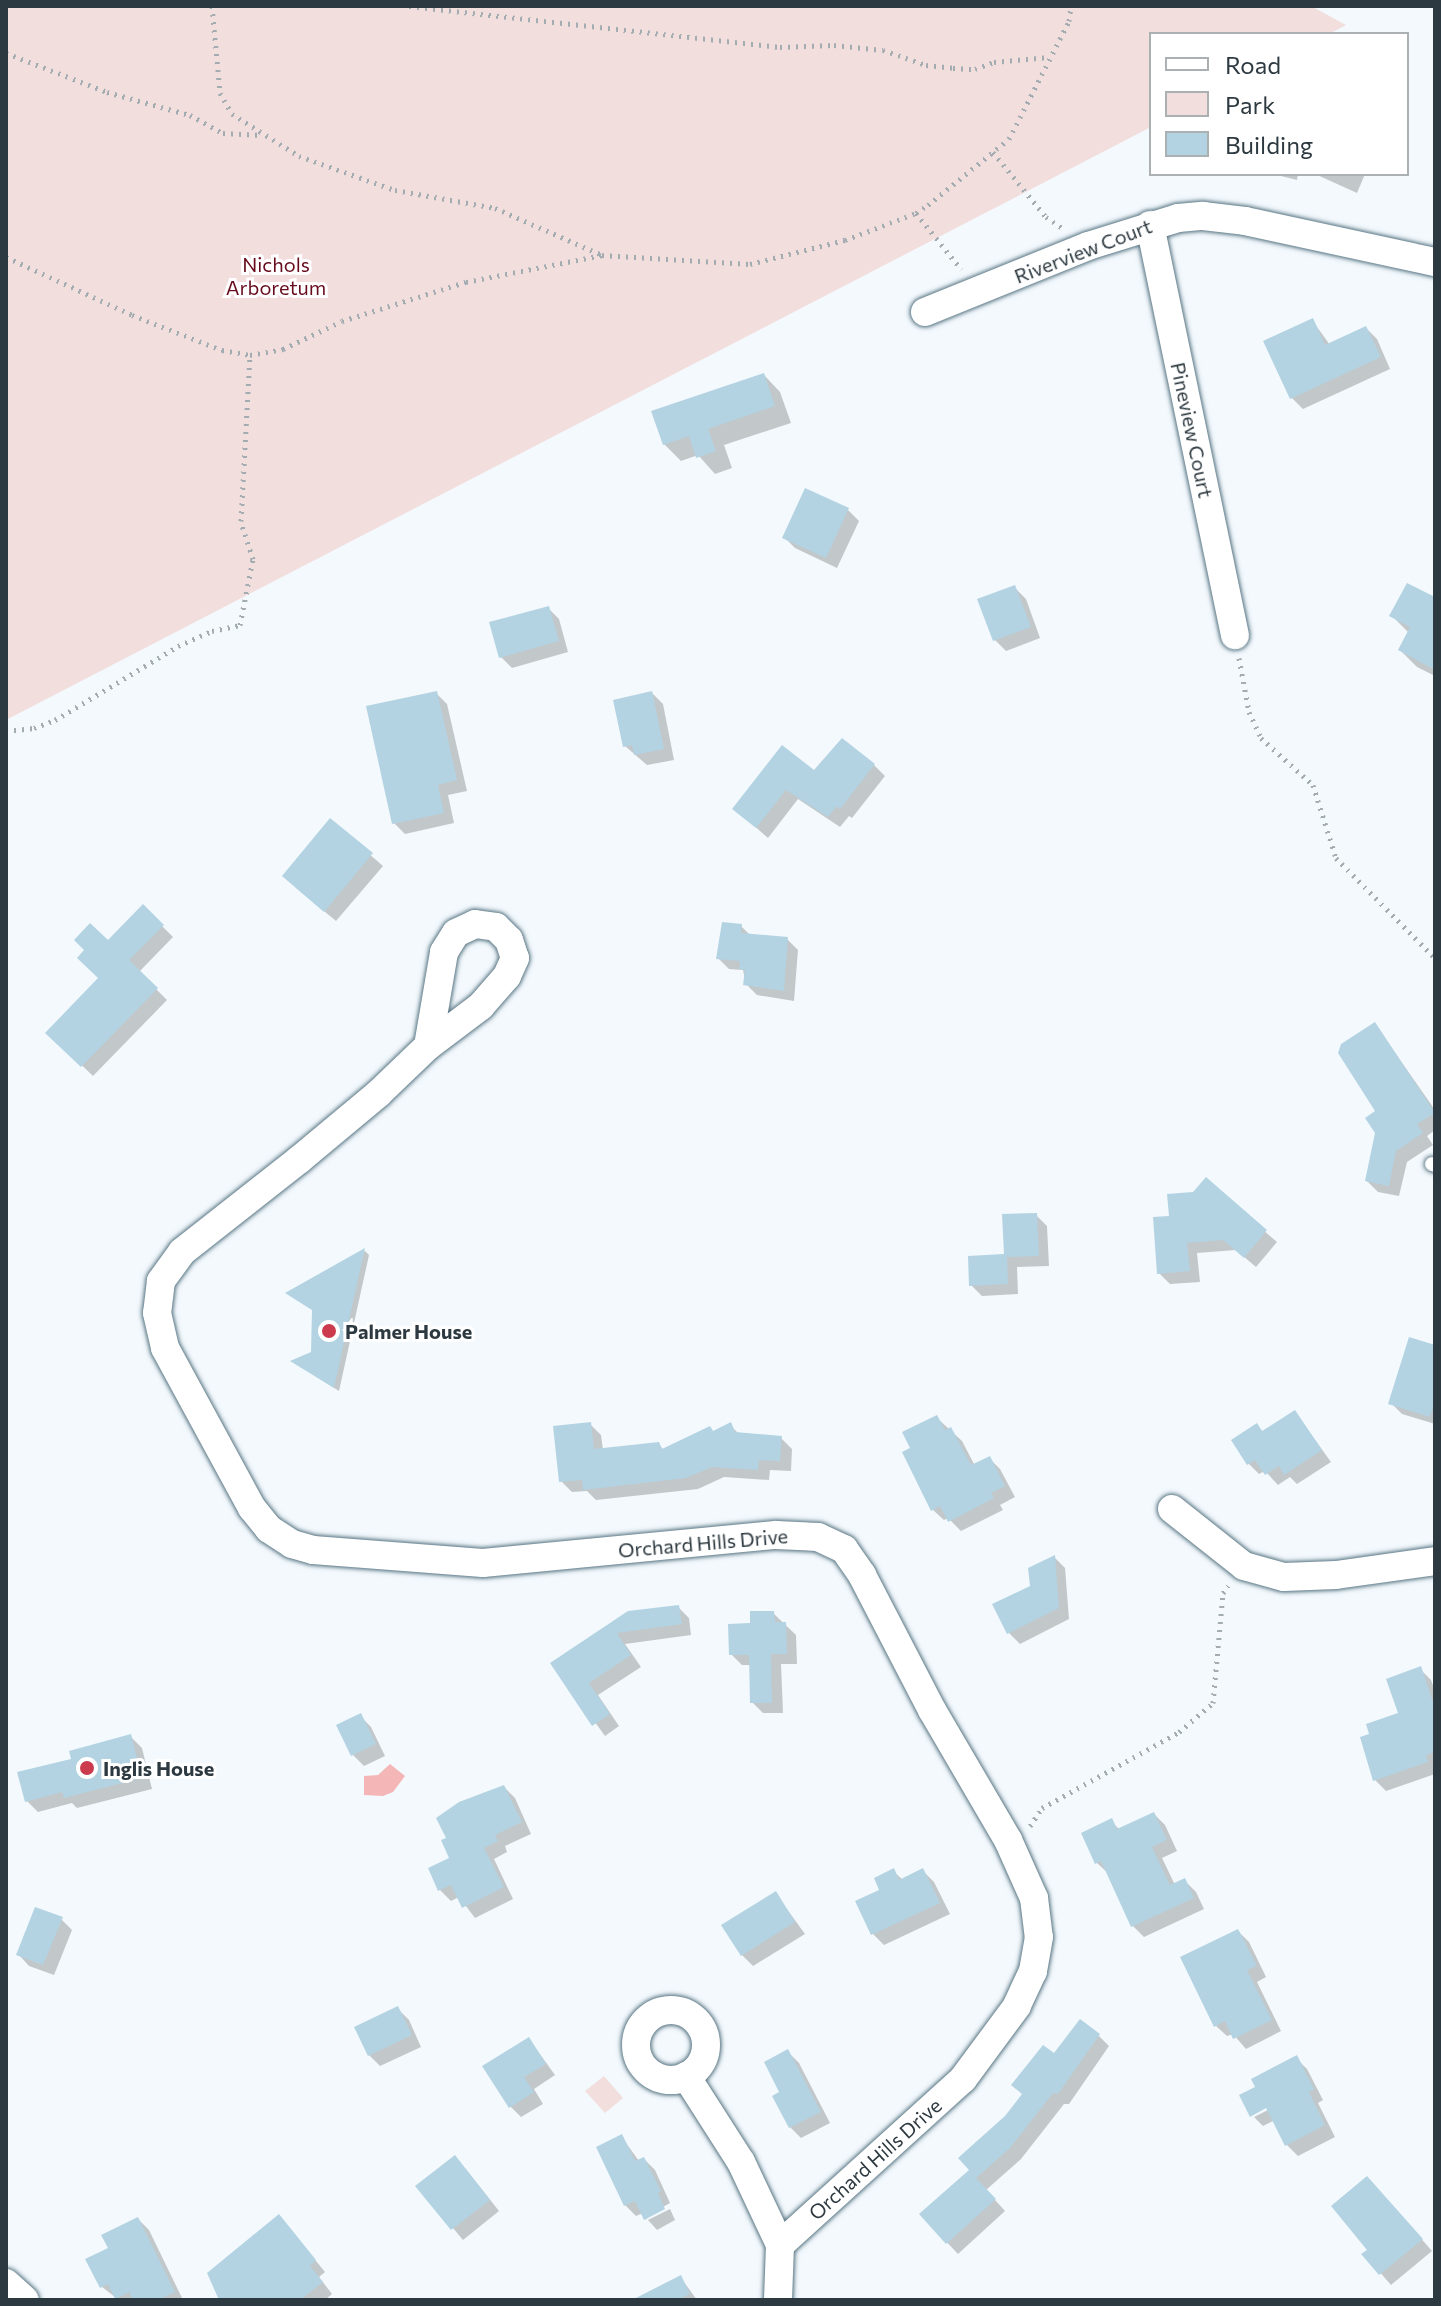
<!DOCTYPE html>
<html>
<head>
<meta charset="utf-8">
<style>
	body { margin:0 }
	#map { position:relative; width:1441px; height:2306px; overflow:hidden; background:#f3f9fd; font-family:Commissioner,sans-serif }
	div>[style] { position:absolute }
	[style*='--x'] { left:calc(var(--x)*1px); top:calc(var(--y)*1px); width:calc(var(--w)*1px); rotate:calc(var(--a)*1deg) }
	.green>* { inset:0; background:#f3dede }
	.water>* { inset:0; background:#f5b6b7 }
	.shadow>* { inset:0; background:#0003 }
	.building>* { inset:0; background:#b3d3e2 }
	.path>* { height:5px; margin-top:-2.5px; transform-origin:0; background:repeating-linear-gradient(90deg,#a3acb1 0 2px,transparent 0 8px) }
	.roads { filter:drop-shadow(0 0 2px #597684) drop-shadow(0 0 2px #597684) }
	.lane>* { height:14px; margin:-7px; padding:0 7px; transform-origin:7px; border-radius:7px; background:#fff }
	.street>* { height:28px; margin:-14px; padding:0 14px; transform-origin:14px; border-radius:14px; background:#fff }
	.street>.ring { margin:-14px; padding:0; box-sizing:content-box; background:none; border:28px solid #fff; border-radius:50% }
	.dots>* { width:22px; height:22px; translate:-50% -50%; box-sizing:border-box; border:4px solid #fff; border-radius:50% }
	span { translate:-50% -50%; white-space:nowrap; text-align:center; line-height:1.15; -webkit-text-stroke:6px #fff; paint-order:stroke }
	.street-label { font-size:20px; color:#2d3940 }
	.park-label { font-size:20px; color:#670c1d }
	.poi-label { font-size:20px; color:#2d3940; font-weight:700 }
	.left { translate:0 -50%; text-align:left }
	.frame { position:absolute; inset:0; border:8px solid #2d3940; pointer-events:none }
	.legend { position:absolute; left:1149px; top:32px; width:260px; height:144px; box-sizing:border-box; background:#fff; border:2px solid #abb0b3; margin:0; padding:10px 14px; list-style:none; font-size:24px; color:#2d3940 }
	.legend li { display:flex; align-items:center; gap:16px; height:40px }
	.legend b { width:40px; border:2px solid #abb0b3 }
</style>
</head>
<body>
<div id="map">
	<div class="green">
		<div style="clip-path:polygon(6px 6px,1311px 6px,1346px 25px,1329px 34px,1151px 34px,1151px 127px,6px 720px)"></div>
		<div style="clip-path:polygon(604px 2076px,623px 2098px,605px 2113px,585px 2091px)"></div>
	</div>
	<div class="water">
		<div style="clip-path:polygon(390px 1764px,405px 1776px,393px 1792px,383px 1796px,364px 1795px,364px 1776px,378px 1775px)"></div>
	</div>
	<div class="shadow">
		<div style="clip-path:polygon(1273px 174px,1298px 174px,1297px 180px)"></div>
		<div style="clip-path:polygon(1315px 174px,1365px 174px,1357px 193px)"></div>
		<div style="clip-path:polygon(1312px 320px,1330px 345px,1366px 328px,1377px 339px,1390px 369px,1303px 409px,1292px 398px,1266px 342px)"></div>
		<div style="clip-path:polygon(764px 375px,780px 392px,791px 423px,724px 445px,732px 468px,715px 474px,698px 455px,681px 461px,664px 444px)"></div>
		<div style="clip-path:polygon(848px 510px,859px 521px,837px 568px,795px 548px,784px 537px)"></div>
		<div style="clip-path:polygon(1015px 588px,1026px 599px,1040px 638px,1006px 651px,995px 640px)"></div>
		<div style="clip-path:polygon(1435px 600px,1435px 676px,1417px 667px,1400px 650px,1409px 633px,1392px 616px)"></div>
		<div style="clip-path:polygon(548px 608px,559px 619px,568px 652px,512px 668px,501px 657px)"></div>
		<div style="clip-path:polygon(436px 693px,447px 704px,467px 791px,448px 795px,454px 823px,405px 834px,394px 823px)"></div>
		<div style="clip-path:polygon(652px 693px,663px 704px,674px 760px,647px 765px,625px 746px)"></div>
		<div style="clip-path:polygon(874px 765px,885px 776px,852px 818px,849px 816px,840px 827px,798px 799px,768px 838px,735px 809px,815px 773px)"></div>
		<div style="clip-path:polygon(331px 821px,383px 866px,336px 921px,295px 887px)"></div>
		<div style="clip-path:polygon(143px 907px,173px 937px,139px 972px,167px 1000px,93px 1076px,48px 1033px,101px 978px,87px 951px,108px 943px)"></div>
		<div style="clip-path:polygon(741px 926px,751px 936px,787px 939px,798px 950px,794px 1001px,757px 995px,746px 984px,743px 970px,729px 969px,718px 958px)"></div>
		<div style="clip-path:polygon(1375px 1024px,1435px 1110px,1435px 1130px,1427px 1136px,1433px 1145px,1407px 1162px,1399px 1196px,1378px 1192px,1367px 1181px,1377px 1133px)"></div>
		<div style="clip-path:polygon(1206px 1180px,1277px 1242px,1256px 1267px,1236px 1250px,1197px 1253px,1200px 1282px,1170px 1284px,1159px 1273px,1194px 1194px)"></div>
		<div style="clip-path:polygon(1036px 1215px,1047px 1226px,1049px 1266px,1017px 1267px,1018px 1294px,982px 1296px,971px 1285px,1006px 1256px)"></div>
		<div style="clip-path:polygon(365px 1251px,369px 1255px,339px 1391px,294px 1362px,313px 1354px,314px 1311px,288px 1294px)"></div>
		<div style="clip-path:polygon(1435px 1347px,1435px 1424px,1402px 1414px,1391px 1403px)"></div>
		<div style="clip-path:polygon(1295px 1412px,1331px 1462px,1297px 1484px,1290px 1477px,1278px 1485px,1265px 1471px,1259px 1474px,1248px 1463px,1257px 1426px,1264px 1433px)"></div>
		<div style="clip-path:polygon(936px 1417px,962px 1441px,975px 1466px,989px 1458px,1000px 1469px,1015px 1497px,1000px 1505px,1003px 1510px,961px 1531px,948px 1518px,944px 1520px,933px 1510px,913px 1449px)"></div>
		<div style="clip-path:polygon(590px 1424px,601px 1435px,603px 1450px,658px 1444px,664px 1450px,730px 1425px,740px 1435px,781px 1438px,792px 1449px,791px 1471px,770px 1470px,769px 1480px,724px 1477px,698px 1489px,596px 1500px,587px 1491px,572px 1492px,561px 1481px)"></div>
		<div style="clip-path:polygon(1055px 1558px,1065px 1568px,1069px 1619px,1020px 1644px,1009px 1633px,1032px 1587px)"></div>
		<div style="clip-path:polygon(678px 1607px,689px 1618px,691px 1635px,625px 1644px,641px 1667px,598px 1695px,619px 1726px,605px 1736px,553px 1664px,629px 1613px)"></div>
		<div style="clip-path:polygon(773px 1613px,796px 1635px,797px 1664px,781px 1664px,783px 1713px,763px 1713px,752px 1702px,751px 1665px,742px 1665px,731px 1654px,752px 1625px)"></div>
		<div style="clip-path:polygon(1420px 1669px,1431px 1680px,1435px 1691px,1435px 1774px,1386px 1791px,1375px 1780px)"></div>
		<div style="clip-path:polygon(360px 1716px,371px 1727px,385px 1756px,364px 1766px,353px 1755px,339px 1726px)"></div>
		<div style="clip-path:polygon(131px 1737px,142px 1748px,152px 1789px,77px 1808px,72px 1803px,38px 1812px,27px 1801px,73px 1760px)"></div>
		<div style="clip-path:polygon(504px 1787px,515px 1798px,531px 1834px,505px 1846px,507px 1852px,494px 1859px,513px 1899px,475px 1918px,459px 1897px,451px 1901px,440px 1890px,452px 1858px)"></div>
		<div style="clip-path:polygon(1154px 1814px,1165px 1825px,1177px 1851px,1162px 1858px,1175px 1885px,1185px 1881px,1196px 1892px,1204px 1909px,1144px 1937px,1133px 1926px,1109px 1874px,1097px 1863px,1111px 1821px,1120px 1830px)"></div>
		<div style="clip-path:polygon(893px 1871px,903px 1880px,923px 1871px,934px 1882px,950px 1914px,884px 1945px,873px 1934px,882px 1891px)"></div>
		<div style="clip-path:polygon(776px 1894px,805px 1934px,753px 1966px,742px 1955px)"></div>
		<div style="clip-path:polygon(61px 1919px,72px 1930px,54px 1975px,29px 1966px,19px 1955px)"></div>
		<div style="clip-path:polygon(1238px 1931px,1249px 1942px,1266px 1977px,1257px 1982px,1281px 2031px,1246px 2049px,1233px 2034px,1227px 2036px,1216px 2026px)"></div>
		<div style="clip-path:polygon(398px 2009px,409px 2020px,421px 2047px,380px 2066px,369px 2055px)"></div>
		<div style="clip-path:polygon(1098px 2035px,1109px 2046px,1069px 2104px,1064px 2104px,1021px 2159px,986px 2190px,1005px 2211px,958px 2254px,921px 2215px,972px 2170px,1054px 2056px)"></div>
		<div style="clip-path:polygon(529px 2039px,555px 2075px,534px 2089px,543px 2104px,521px 2117px,510px 2106px)"></div>
		<div style="clip-path:polygon(788px 2052px,799px 2063px,830px 2123px,801px 2138px,790px 2127px,782px 2093px)"></div>
		<div style="clip-path:polygon(1296px 2058px,1307px 2069px,1323px 2100px,1318px 2103px,1335px 2137px,1298px 2156px,1287px 2145px,1275px 2120px,1263px 2126px,1254px 2117px,1276px 2106px,1274px 2102px,1252px 2115px,1258px 2088px)"></div>
		<div style="clip-path:polygon(621px 2136px,639px 2161px,644px 2159px,655px 2170px,670px 2203px,647px 2216px,647px 2220px,643px 2213px,636px 2216px,625px 2205px)"></div>
		<div style="clip-path:polygon(465px 2168px,499px 2211px,463px 2240px,418px 2186px)"></div>
		<div style="clip-path:polygon(670px 2209px,675px 2220px,657px 2230px,648px 2220px)"></div>
		<div style="clip-path:polygon(1396px 2210px,1432px 2251px,1391px 2285px,1364px 2254px)"></div>
		<div style="clip-path:polygon(138px 2219px,149px 2230px,183px 2300px,119px 2300px,102px 2287px,110px 2249px)"></div>
		<div style="clip-path:polygon(289px 2228px,325px 2272px,319px 2277px,332px 2294px,325px 2300px,221px 2300px)"></div>
		<div style="clip-path:polygon(681px 2278px,697px 2300px,646px 2300px)"></div>
	</div>
	<div class="building">
		<div style="clip-path:polygon(1313px 318px,1325px 345px,1366px 326px,1381px 357px,1290px 399px,1263px 341px)"></div>
		<div style="clip-path:polygon(764px 373px,775px 406px,708px 429px,716px 451px,696px 458px,689px 436px,663px 445px,651px 411px)"></div>
		<div style="clip-path:polygon(805px 488px,849px 508px,826px 558px,782px 538px)"></div>
		<div style="clip-path:polygon(1407px 583px,1435px 597px,1435px 670px,1398px 650px,1410px 627px,1389px 616px)"></div>
		<div style="clip-path:polygon(1015px 585px,1031px 627px,993px 641px,977px 599px)"></div>
		<div style="clip-path:polygon(549px 606px,559px 641px,499px 658px,489px 622px)"></div>
		<div style="clip-path:polygon(437px 691px,457px 780px,438px 785px,444px 813px,392px 824px,366px 706px)"></div>
		<div style="clip-path:polygon(652px 691px,664px 749px,634px 755px,632px 745px,623px 747px,613px 700px)"></div>
		<div style="clip-path:polygon(842px 738px,875px 764px,840px 809px,837px 806px,828px 817px,786px 790px,756px 828px,732px 809px,782px 745px,814px 770px)"></div>
		<div style="clip-path:polygon(330px 818px,373px 853px,324px 912px,282px 876px)"></div>
		<div style="clip-path:polygon(143px 904px,164px 925px,129px 960px,158px 988px,81px 1067px,45px 1033px,98px 978px,77px 958px,84px 950px,74px 940px,90px 923px,108px 940px)"></div>
		<div style="clip-path:polygon(722px 922px,742px 924px,741px 933px,788px 937px,784px 991px,743px 985px,745px 970px,739px 969px,740px 961px,716px 959px)"></div>
		<div style="clip-path:polygon(1375px 1022px,1435px 1113px,1417px 1124px,1423px 1133px,1396px 1151px,1389px 1186px,1365px 1181px,1375px 1133px,1365px 1118px,1375px 1111px,1338px 1053px,1341px 1044px)"></div>
		<div style="clip-path:polygon(1206px 1177px,1267px 1230px,1244px 1258px,1223px 1240px,1187px 1243px,1190px 1271px,1157px 1274px,1153px 1217px,1169px 1216px,1167px 1194px,1193px 1192px)"></div>
		<div style="clip-path:polygon(1037px 1213px,1039px 1256px,1007px 1257px,1008px 1284px,969px 1286px,968px 1256px,1004px 1254px,1002px 1214px)"></div>
		<div style="clip-path:polygon(365px 1248px,334px 1388px,290px 1361px,311px 1352px,312px 1310px,285px 1293px)"></div>
		<div style="clip-path:polygon(1409px 1337px,1435px 1345px,1435px 1402px,1430px 1417px,1388px 1404px)"></div>
		<div style="clip-path:polygon(1295px 1410px,1322px 1450px,1284px 1475px,1279px 1466px,1265px 1475px,1255px 1460px,1247px 1465px,1231px 1440px,1257px 1423px,1262px 1431px)"></div>
		<div style="clip-path:polygon(937px 1415px,945px 1430px,951px 1427px,971px 1465px,990px 1456px,1005px 1486px,991px 1493px,994px 1498px,948px 1522px,940px 1506px,931px 1511px,902px 1452px,910px 1448px,902px 1432px)"></div>
		<div style="clip-path:polygon(591px 1422px,594px 1449px,659px 1442px,662px 1449px,710px 1426px,713px 1431px,731px 1422px,735px 1432px,782px 1436px,780px 1461px,759px 1460px,758px 1470px,712px 1467px,686px 1478px,583px 1490px,582px 1480px,559px 1482px,553px 1426px)"></div>
		<div style="clip-path:polygon(1055px 1555px,1059px 1608px,1007px 1634px,992px 1604px,1030px 1586px,1028px 1568px)"></div>
		<div style="clip-path:polygon(679px 1605px,682px 1624px,617px 1633px,631px 1655px,589px 1683px,610px 1714px,592px 1726px,550px 1663px,628px 1611px)"></div>
		<div style="clip-path:polygon(750px 1611px,774px 1611px,775px 1622px,786px 1622px,787px 1654px,771px 1654px,772px 1703px,750px 1703px,749px 1655px,729px 1655px,728px 1624px,750px 1623px)"></div>
		<div style="clip-path:polygon(1421px 1666px,1435px 1708px,1435px 1752px,1426px 1755px,1428px 1762px,1373px 1781px,1360px 1737px,1369px 1734px,1366px 1724px,1398px 1713px,1386px 1679px)"></div>
		<div style="clip-path:polygon(361px 1713px,376px 1744px,351px 1756px,336px 1725px)"></div>
		<div style="clip-path:polygon(131px 1734px,142px 1778px,64px 1798px,62px 1792px,25px 1802px,17px 1772px,71px 1759px,69px 1751px)"></div>
		<div style="clip-path:polygon(504px 1785px,522px 1822px,495px 1835px,498px 1841px,484px 1848px,504px 1887px,462px 1908px,451px 1885px,438px 1891px,428px 1868px,449px 1858px,441px 1840px,446px 1838px,436px 1818px,459px 1802px)"></div>
		<div style="clip-path:polygon(1154px 1812px,1167px 1840px,1152px 1847px,1170px 1885px,1185px 1878px,1194px 1898px,1131px 1927px,1101px 1861px,1095px 1864px,1081px 1833px,1112px 1818px,1117px 1829px)"></div>
		<div style="clip-path:polygon(894px 1868px,899px 1880px,923px 1868px,940px 1903px,871px 1935px,855px 1901px,879px 1890px,874px 1878px)"></div>
		<div style="clip-path:polygon(776px 1891px,795px 1922px,741px 1956px,721px 1925px)"></div>
		<div style="clip-path:polygon(35px 1907px,63px 1917px,43px 1965px,16px 1955px)"></div>
		<div style="clip-path:polygon(1238px 1929px,1257px 1966px,1247px 1970px,1272px 2020px,1233px 2039px,1225px 2021px,1214px 2027px,1180px 1957px)"></div>
		<div style="clip-path:polygon(398px 2006px,412px 2035px,368px 2056px,354px 2027px)"></div>
		<div style="clip-path:polygon(1080px 2019px,1100px 2034px,1058px 2094px,1053px 2093px,1010px 2148px,976px 2178px,996px 2199px,946px 2244px,919px 2214px,969px 2170px,958px 2158px,1005px 2116px,1022px 2094px,1011px 2085px,1043px 2045px,1054px 2053px)"></div>
		<div style="clip-path:polygon(529px 2037px,546px 2064px,524px 2077px,534px 2092px,509px 2108px,482px 2066px)"></div>
		<div style="clip-path:polygon(788px 2049px,821px 2112px,789px 2128px,772px 2096px,779px 2092px,764px 2062px)"></div>
		<div style="clip-path:polygon(1297px 2055px,1314px 2089px,1309px 2092px,1325px 2125px,1285px 2146px,1266px 2108px,1250px 2117px,1239px 2095px,1255px 2087px,1251px 2079px)"></div>
		<div style="clip-path:polygon(622px 2134px,635px 2161px,644px 2157px,661px 2191px,658px 2193px,665px 2209px,644px 2220px,635px 2201px,624px 2206px,596px 2147px)"></div>
		<div style="clip-path:polygon(455px 2155px,490px 2200px,451px 2230px,415px 2186px)"></div>
		<div style="clip-path:polygon(1367px 2176px,1423px 2239px,1379px 2275px,1361px 2254px,1367px 2250px,1331px 2206px)"></div>
		<div style="clip-path:polygon(279px 2214px,316px 2260px,310px 2266px,323px 2282px,300px 2300px,219px 2300px,207px 2273px)"></div>
		<div style="clip-path:polygon(138px 2217px,175px 2292px,159px 2300px,133px 2300px,129px 2292px,115px 2299px,108px 2284px,100px 2288px,85px 2259px,108px 2248px,101px 2235px)"></div>
		<div style="clip-path:polygon(681px 2275px,690px 2294px,677px 2300px,632px 2300px)"></div>
	</div>
	<div class="path">
		<div style="--x:212;--y:6;--w:87;--a:84.7"></div>
		<div style="--x:220;--y:93;--w:24;--a:60"></div>
		<div style="--x:232;--y:114;--w:79;--a:32.1"></div>
		<div style="--x:299;--y:156;--w:102;--a:19.5"></div>
		<div style="--x:395;--y:190;--w:102;--a:10.2"></div>
		<div style="--x:495;--y:208;--w:117;--a:23.7"></div>
		<div style="--x:602;--y:255;--w:148;--a:3.5"></div>
		<div style="--x:750;--y:264;--w:98;--a:-14.2"></div>
		<div style="--x:845;--y:240;--w:76;--a:-20.8"></div>
		<div style="--x:916;--y:213;--w:14;--a:-34"></div>
		<div style="--x:928;--y:205;--w:104;--a:-39.2"></div>
		<div style="--x:1009;--y:139;--w:132;--a:-63"></div>
		<div style="--x:1069;--y:21;--w:15;--a:-82"></div>
		<div style="--x:409;--y:6;--w:373;--a:6.3"></div>
		<div style="--x:780;--y:47;--w:54;--a:-2.1"></div>
		<div style="--x:834;--y:45;--w:49;--a:5.8"></div>
		<div style="--x:883;--y:50;--w:46;--a:19.2"></div>
		<div style="--x:926;--y:65;--w:27;--a:6"></div>
		<div style="--x:953;--y:68;--w:22;--a:3"></div>
		<div style="--x:975;--y:69;--w:20;--a:-20"></div>
		<div style="--x:994;--y:62;--w:55;--a:-5.2"></div>
		<div style="--x:6;--y:53;--w:108;--a:21.1"></div>
		<div style="--x:107;--y:92;--w:86;--a:15.5"></div>
		<div style="--x:190;--y:115;--w:38;--a:29"></div>
		<div style="--x:223;--y:133;--w:39;--a:3"></div>
		<div style="--x:993;--y:152;--w:84;--a:50.8"></div>
		<div style="--x:1046;--y:217;--w:22;--a:34"></div>
		<div style="--x:916;--y:213;--w:72;--a:51.2"></div>
		<div style="--x:6;--y:257;--w:139;--a:24.7"></div>
		<div style="--x:132;--y:315;--w:97;--a:21.3"></div>
		<div style="--x:222;--y:350;--w:28;--a:10"></div>
		<div style="--x:250;--y:355;--w:34;--a:-10"></div>
		<div style="--x:283;--y:349;--w:65;--a:-25.4"></div>
		<div style="--x:342;--y:321;--w:130;--a:-17.5"></div>
		<div style="--x:466;--y:282;--w:139;--a:-11.2"></div>
		<div style="--x:1239;--y:658;--w:55;--a:79.5"></div>
		<div style="--x:1249;--y:712;--w:29;--a:65"></div>
		<div style="--x:1261;--y:738;--w:70;--a:42.1"></div>
		<div style="--x:1313;--y:785;--w:77;--a:72.5"></div>
		<div style="--x:1336;--y:858;--w:141;--a:45.3"></div>
		<div style="--x:6;--y:731;--w:28;--a:-6"></div>
		<div style="--x:34;--y:728;--w:22;--a:-21"></div>
		<div style="--x:55;--y:720;--w:144;--a:-31"></div>
		<div style="--x:178;--y:646;--w:37;--a:-24"></div>
		<div style="--x:212;--y:631;--w:29;--a:-12"></div>
		<div style="--x:240;--y:625;--w:67;--a:-78.9"></div>
		<div style="--x:253;--y:559;--w:40;--a:-108"></div>
		<div style="--x:241;--y:521;--w:166;--a:-86.9"></div>
		<div style="--x:1030;--y:1826;--w:22;--a:-56"></div>
		<div style="--x:1042;--y:1808;--w:157;--a:-29"></div>
		<div style="--x:1179;--y:1732;--w:45;--a:-40.5"></div>
		<div style="--x:1213;--y:1703;--w:110;--a:-84.8"></div>
		<div style="--x:1223;--y:1593;--w:9;--a:-54"></div>
	</div>
	<div class="roads">
		<div class="lane">
			<div style="--x:1432;--y:1164;--w:3;--a:18"></div>
		</div>
		<div class="street">
			<div style="--x:1150;--y:225;--w:419;--a:78.3"></div>
			<div style="--x:925;--y:312;--w:176;--a:-22"></div>
			<div style="--x:1088;--y:246;--w:94;--a:-17.3"></div>
			<div style="--x:1178;--y:218;--w:25;--a:-5"></div>
			<div style="--x:1203;--y:216;--w:42;--a:6.8"></div>
			<div style="--x:1245;--y:221;--w:194;--a:12.2"></div>
			<div style="--x:428;--y:1046;--w:95;--a:-80.3"></div>
			<div style="--x:444;--y:952;--w:22;--a:-58"></div>
			<div style="--x:456;--y:933;--w:21;--a:-25"></div>
			<div style="--x:475;--y:924;--w:21;--a:8"></div>
			<div style="--x:496;--y:927;--w:18;--a:45"></div>
			<div style="--x:509;--y:940;--w:19;--a:72"></div>
			<div style="--x:515;--y:958;--w:20;--a:114"></div>
			<div style="--x:507;--y:976;--w:40;--a:131"></div>
			<div style="--x:481;--y:1006;--w:66;--a:143"></div>
			<div style="--x:428;--y:1046;--w:69;--a:136.2"></div>
			<div style="--x:378;--y:1094;--w:102;--a:140.2"></div>
			<div style="--x:300;--y:1159;--w:150;--a:141.8"></div>
			<div style="--x:182;--y:1252;--w:36;--a:126"></div>
			<div style="--x:161;--y:1281;--w:32;--a:97"></div>
			<div style="--x:157;--y:1313;--w:36;--a:77"></div>
			<div style="--x:165;--y:1348;--w:182;--a:61.5"></div>
			<div style="--x:252;--y:1508;--w:27;--a:51"></div>
			<div style="--x:269;--y:1529;--w:27;--a:33"></div>
			<div style="--x:292;--y:1544;--w:22;--a:16"></div>
			<div style="--x:313;--y:1550;--w:170;--a:4.4"></div>
			<div style="--x:483;--y:1563;--w:294;--a:-5.5"></div>
			<div style="--x:776;--y:1535;--w:42;--a:2.7"></div>
			<div style="--x:818;--y:1537;--w:29;--a:25"></div>
			<div style="--x:844;--y:1549;--w:32;--a:55"></div>
			<div style="--x:862;--y:1575;--w:152;--a:62.6"></div>
			<div style="--x:932;--y:1710;--w:151;--a:59.7"></div>
			<div style="--x:1008;--y:1840;--w:64;--a:65.9"></div>
			<div style="--x:1034;--y:1898;--w:39;--a:83"></div>
			<div style="--x:1039;--y:1937;--w:35;--a:100"></div>
			<div style="--x:1033;--y:1971;--w:38;--a:115"></div>
			<div style="--x:1017;--y:2006;--w:91;--a:126.5"></div>
			<div style="--x:963;--y:2079;--w:247;--a:137.8"></div>
			<div style="--x:780;--y:2245;--w:55;--a:92.1"></div>
			<div style="--x:1172;--y:1509;--w:92;--a:38.4"></div>
			<div style="--x:1244;--y:1566;--w:41;--a:15.4"></div>
			<div style="--x:1284;--y:1577;--w:52;--a:-2.2"></div>
			<div style="--x:1336;--y:1575;--w:100;--a:-8"></div>
			<div class="ring" style="left:636px;top:2010px;width:42px;height:42px"></div>
			<div style="--x:686;--y:2076;--w:102;--a:57.4"></div>
			<div style="--x:741;--y:2162;--w:92;--a:64.8"></div>
			<div style="--x:6;--y:2283;--w:25;--a:42"></div>
		</div>
	</div>
	<div class="dots">
		<div style="left:329px;top:1331px;background:#cb3b4d"></div>
		<div style="left:87px;top:1768px;background:#cb3b4d"></div>
	</div>
	<div class="street-label">
		<span style="left:1083px;top:251px;rotate:-21deg">Riverview Court</span>
		<span style="left:1192px;top:430px;rotate:78deg">Pineview Court</span>
		<span style="left:703px;top:1543px;rotate:-5deg">Orchard Hills Drive</span>
		<span style="left:875px;top:2159px;rotate:-42deg">Orchard Hills Drive</span>
	</div>
	<div class="park-label">
		<span style="left:276px;top:276px">Nichols<br>Arboretum</span>
	</div>
	<div class="poi-label">
		<span class="left" style="left:345px;top:1331px">Palmer House</span>
		<span class="left" style="left:103px;top:1768px">Inglis House</span>
	</div>
	<div class="frame"></div>
	<ul class="legend">
	<li><b style="height:10px;background:#fff"></b>Road</li>
	<li><b style="height:22px;background:#f3dede"></b>Park</li>
	<li><b style="height:22px;background:#b3d3e2"></b>Building</li>
	</ul>
</div>
</body>
</html>
